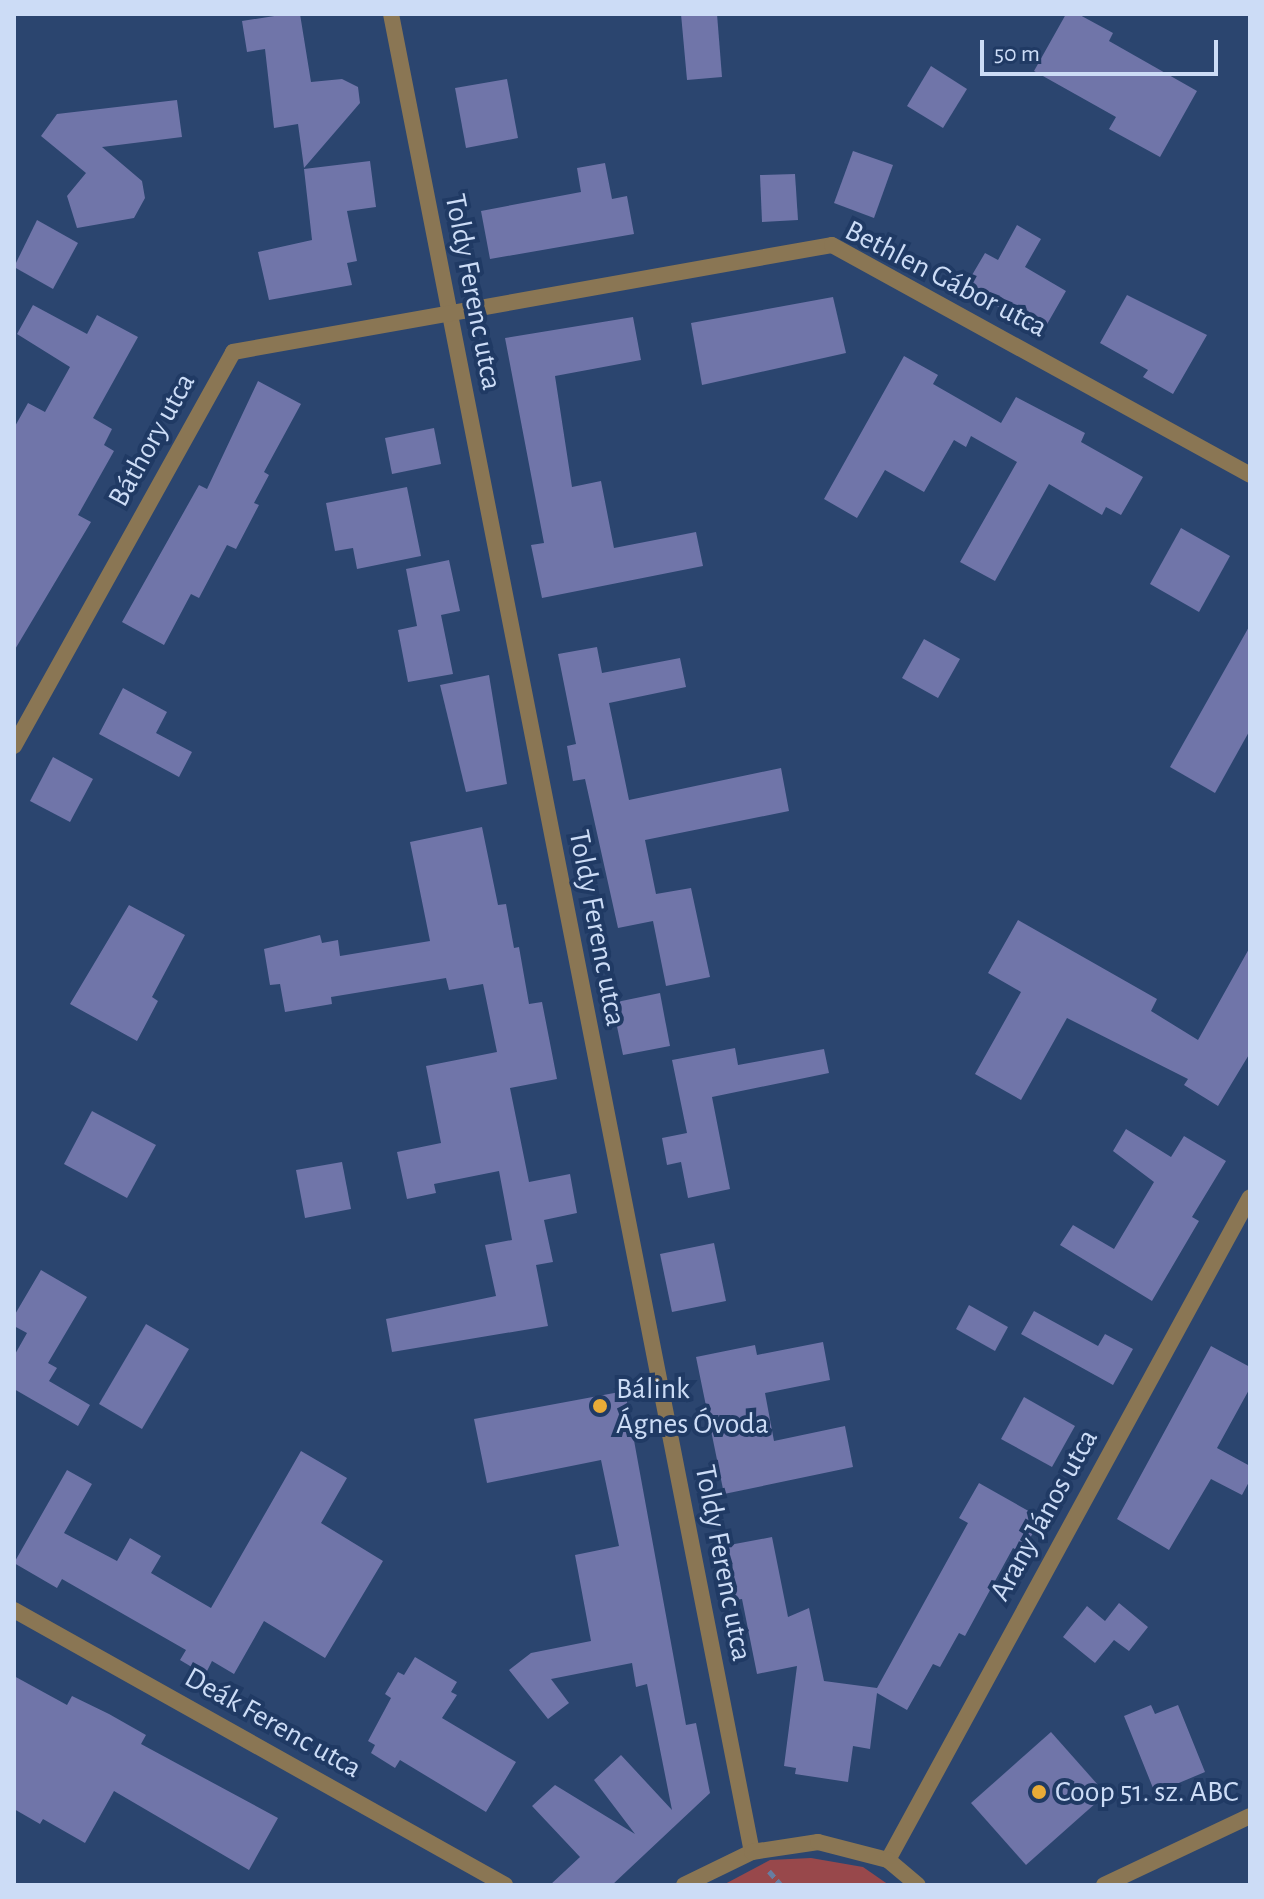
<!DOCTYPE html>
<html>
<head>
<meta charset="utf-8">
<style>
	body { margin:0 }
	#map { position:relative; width:1264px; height:1899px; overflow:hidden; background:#2b456f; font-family:"Alegreya Sans",sans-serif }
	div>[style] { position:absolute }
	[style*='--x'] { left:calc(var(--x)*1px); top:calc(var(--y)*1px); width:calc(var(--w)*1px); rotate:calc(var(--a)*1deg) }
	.green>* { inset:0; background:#98484b }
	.building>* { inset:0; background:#7075a9 }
	.path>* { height:5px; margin-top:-2.5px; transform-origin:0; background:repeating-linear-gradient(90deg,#677da1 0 8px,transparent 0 12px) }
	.minor>* { height:16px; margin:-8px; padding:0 8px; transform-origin:8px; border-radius:8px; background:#8a7654 }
	.dots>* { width:22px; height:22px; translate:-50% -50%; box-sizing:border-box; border:4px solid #203a64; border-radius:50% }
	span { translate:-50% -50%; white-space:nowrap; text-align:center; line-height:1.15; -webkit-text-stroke:8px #203a64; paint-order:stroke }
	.street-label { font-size:30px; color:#ccdcf6 }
	.poi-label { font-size:30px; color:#ccdcf6 }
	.left { translate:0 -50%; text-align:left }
	.frame { position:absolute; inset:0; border:16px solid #ccdcf6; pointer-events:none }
	.scale { position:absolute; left:980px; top:40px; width:238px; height:36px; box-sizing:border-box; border:4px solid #ccdcf6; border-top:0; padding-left:10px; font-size:24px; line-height:28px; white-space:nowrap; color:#ccdcf6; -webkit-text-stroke:6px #203a64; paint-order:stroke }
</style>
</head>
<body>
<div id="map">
	<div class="green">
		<div style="clip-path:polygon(811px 1858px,863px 1867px,889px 1885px,723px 1885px,770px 1860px)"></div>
	</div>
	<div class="building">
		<div style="clip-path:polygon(287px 14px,300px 14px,311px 82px,342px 79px,358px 87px,360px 103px,304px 168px,298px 124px,274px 128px,265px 49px,247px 52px,242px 21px)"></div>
		<div style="clip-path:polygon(681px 14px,717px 14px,722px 77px,687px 80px)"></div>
		<div style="clip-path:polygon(1066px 14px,1078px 14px,1113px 33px,1109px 41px,1197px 91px,1160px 157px,1109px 129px,1116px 117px,1034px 71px)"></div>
		<div style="clip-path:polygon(931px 66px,967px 89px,943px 128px,907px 106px)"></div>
		<div style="clip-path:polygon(507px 79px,518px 138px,466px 148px,455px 88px)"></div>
		<div style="clip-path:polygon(177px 100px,182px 137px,102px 147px,142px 181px,145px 198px,134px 218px,77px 228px,67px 196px,86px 173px,41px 136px,57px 114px)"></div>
		<div style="clip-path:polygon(853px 151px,893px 165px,874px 218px,834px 203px)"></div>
		<div style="clip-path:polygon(370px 161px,376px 207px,347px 211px,357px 261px,347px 263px,352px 285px,269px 300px,258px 252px,312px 240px,304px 169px)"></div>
		<div style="clip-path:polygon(605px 163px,612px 199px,627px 196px,634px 234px,490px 259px,481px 211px,581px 192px,577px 168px)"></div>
		<div style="clip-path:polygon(795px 174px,798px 220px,762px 222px,760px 175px)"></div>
		<div style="clip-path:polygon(37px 220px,78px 243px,53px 289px,14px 267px)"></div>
		<div style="clip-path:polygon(1017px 225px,1041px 239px,1025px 267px,1066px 291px,1042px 333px,965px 287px,985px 253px,998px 260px)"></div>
		<div style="clip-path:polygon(1127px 295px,1207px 335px,1173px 394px,1143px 377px,1148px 370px,1100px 343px)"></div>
		<div style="clip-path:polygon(833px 297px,846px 353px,702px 385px,691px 323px)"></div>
		<div style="clip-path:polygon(33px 305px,87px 334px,97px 315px,138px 337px,93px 418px,112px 429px,104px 445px,114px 451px,78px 515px,91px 522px,14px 651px,14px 428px,28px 403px,45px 412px,70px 367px,17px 334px)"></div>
		<div style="clip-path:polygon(633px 317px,641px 360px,555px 376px,572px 487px,601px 481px,614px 548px,696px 532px,703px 566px,542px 598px,531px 545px,544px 543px,505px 338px)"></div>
		<div style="clip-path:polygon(904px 356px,938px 375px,933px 384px,1001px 423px,1016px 397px,1085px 433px,1081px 442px,1143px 477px,1121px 515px,1106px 507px,1102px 515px,1049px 484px,995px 581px,960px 562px,1017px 462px,971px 436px,966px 447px,954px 440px,924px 492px,885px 470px,857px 518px,824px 499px)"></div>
		<div style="clip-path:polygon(258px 381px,301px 404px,264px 472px,269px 475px,254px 503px,259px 505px,236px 549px,227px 545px,199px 598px,191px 594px,164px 645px,122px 622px,199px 485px,207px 489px)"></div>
		<div style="clip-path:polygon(434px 428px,441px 464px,392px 474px,385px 438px)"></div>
		<div style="clip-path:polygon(407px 487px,421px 556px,357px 569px,353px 548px,335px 551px,326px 503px)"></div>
		<div style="clip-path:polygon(1181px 528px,1230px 556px,1199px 612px,1150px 584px)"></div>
		<div style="clip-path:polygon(449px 560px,460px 611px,441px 615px,453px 674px,408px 682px,398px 630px,417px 626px,406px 569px)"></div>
		<div style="clip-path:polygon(1250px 625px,1250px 730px,1215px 793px,1170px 767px)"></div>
		<div style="clip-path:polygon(924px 639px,960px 659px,938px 698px,902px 678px)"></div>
		<div style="clip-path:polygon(597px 647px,602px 673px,680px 658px,686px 687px,609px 703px,629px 800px,781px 768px,789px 811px,645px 840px,656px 894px,691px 888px,710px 977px,666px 986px,653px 921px,618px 928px,585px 779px,573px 781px,567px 746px,576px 744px,558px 654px)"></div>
		<div style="clip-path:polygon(489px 675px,507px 784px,466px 792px,440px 685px)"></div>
		<div style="clip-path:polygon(123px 688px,167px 712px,156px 733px,192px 752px,179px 777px,99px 734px)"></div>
		<div style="clip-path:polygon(53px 757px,93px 779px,70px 822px,30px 801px)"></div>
		<div style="clip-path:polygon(482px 827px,498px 905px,506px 904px,514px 948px,519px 947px,529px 1004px,542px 1002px,557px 1079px,510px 1088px,529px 1182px,570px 1174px,577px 1213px,544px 1220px,553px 1262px,536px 1265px,548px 1326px,392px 1352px,386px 1319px,496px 1296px,485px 1245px,512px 1240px,499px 1171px,434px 1184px,436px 1193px,407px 1199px,397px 1152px,441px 1143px,426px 1066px,497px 1052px,483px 984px,449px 990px,446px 978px,331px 997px,332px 1004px,285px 1012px,280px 984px,270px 985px,264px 949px,320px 935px,322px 943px,338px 940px,340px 956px,430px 941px,410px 842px)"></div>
		<div style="clip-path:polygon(129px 905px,185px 935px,152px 997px,158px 1001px,137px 1041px,70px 1004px)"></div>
		<div style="clip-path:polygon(1018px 920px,1157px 999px,1151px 1011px,1198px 1040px,1250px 947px,1250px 1053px,1218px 1106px,1184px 1085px,1188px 1079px,1067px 1018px,1021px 1100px,975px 1074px,1021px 992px,988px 973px)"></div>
		<div style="clip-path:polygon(660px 993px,670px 1046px,623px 1055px,612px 1003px)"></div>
		<div style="clip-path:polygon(735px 1048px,738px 1065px,824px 1049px,829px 1073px,712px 1097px,730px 1189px,688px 1198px,681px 1162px,667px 1165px,662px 1138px,687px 1133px,672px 1060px)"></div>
		<div style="clip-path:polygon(92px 1111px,156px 1145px,127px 1198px,64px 1164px)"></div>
		<div style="clip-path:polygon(1126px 1129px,1171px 1157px,1184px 1136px,1226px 1161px,1192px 1217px,1199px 1221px,1152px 1301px,1060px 1245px,1073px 1225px,1114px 1249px,1154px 1182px,1113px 1151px)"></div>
		<div style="clip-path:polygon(342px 1162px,351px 1209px,305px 1218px,296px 1170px)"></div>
		<div style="clip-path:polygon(714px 1243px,726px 1301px,672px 1312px,660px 1254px)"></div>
		<div style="clip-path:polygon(41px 1270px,87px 1297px,48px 1363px,57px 1368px,49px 1381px,90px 1405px,78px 1426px,14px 1389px,14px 1356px,27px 1333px,14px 1326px,14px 1316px)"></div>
		<div style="clip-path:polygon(969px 1305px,1008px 1327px,995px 1351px,956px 1329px)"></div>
		<div style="clip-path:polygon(1034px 1311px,1098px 1346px,1105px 1334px,1133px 1349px,1113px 1385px,1021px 1334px)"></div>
		<div style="clip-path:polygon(146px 1324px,189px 1349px,142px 1429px,99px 1404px)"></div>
		<div style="clip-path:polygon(823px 1342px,830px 1380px,765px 1393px,774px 1441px,845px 1426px,853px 1467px,724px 1494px,696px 1357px,755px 1345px,757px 1355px)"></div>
		<div style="clip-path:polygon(1211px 1346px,1250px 1367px,1250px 1388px,1217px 1448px,1250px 1466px,1250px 1480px,1242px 1495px,1211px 1479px,1169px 1550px,1117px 1519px)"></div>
		<div style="clip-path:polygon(625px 1391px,686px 1725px,696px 1723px,710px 1793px,612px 1885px,550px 1885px,580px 1857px,532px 1806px,555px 1785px,635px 1834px,594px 1780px,621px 1755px,672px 1810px,647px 1684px,636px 1687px,632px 1663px,551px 1679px,569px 1703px,548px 1719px,509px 1670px,531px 1653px,591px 1641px,575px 1555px,619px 1546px,601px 1460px,487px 1483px,474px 1419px)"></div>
		<div style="clip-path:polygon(1024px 1397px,1075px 1426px,1052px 1467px,1001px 1439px)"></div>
		<div style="clip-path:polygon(301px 1451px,347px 1478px,321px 1523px,383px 1561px,325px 1658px,264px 1621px,234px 1674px,212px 1661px,205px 1675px,180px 1660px,186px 1650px,62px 1579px,57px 1588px,14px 1563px,67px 1470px,92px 1484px,64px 1533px,117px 1561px,130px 1538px,161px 1556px,151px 1573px,211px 1608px)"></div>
		<div style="clip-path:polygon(979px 1483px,1041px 1518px,1022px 1553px,1013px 1548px,965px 1636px,959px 1633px,940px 1667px,933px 1664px,907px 1710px,877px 1693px,870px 1749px,853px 1746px,848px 1782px,795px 1774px,796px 1768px,784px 1766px,797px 1666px,757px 1674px,742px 1599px,735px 1600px,724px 1546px,772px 1537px,788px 1617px,809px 1608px,824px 1681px,877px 1688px,968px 1523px,959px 1518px)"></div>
		<div style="clip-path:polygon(1119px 1603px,1148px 1627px,1129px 1651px,1114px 1640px,1095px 1663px,1063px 1637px,1087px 1606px,1105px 1621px)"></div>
		<div style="clip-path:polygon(415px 1657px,457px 1682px,451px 1692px,457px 1695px,442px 1718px,516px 1762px,486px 1812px,400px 1760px,395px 1768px,371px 1753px,375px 1745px,368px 1741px,391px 1698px,385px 1694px,398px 1672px,404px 1675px)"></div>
		<div style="clip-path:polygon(14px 1676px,67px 1705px,72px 1696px,109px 1714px,146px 1735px,141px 1744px,278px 1818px,249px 1870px,114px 1791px,85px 1843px,43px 1819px,40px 1824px,14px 1809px)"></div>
		<div style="clip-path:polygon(1151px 1705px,1155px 1714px,1178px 1705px,1205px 1772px,1155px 1793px,1124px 1716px)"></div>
		<div style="clip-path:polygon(1051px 1732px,1106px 1794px,1026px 1865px,971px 1803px)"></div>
	</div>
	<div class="path">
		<div style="--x:769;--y:1871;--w:18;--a:49"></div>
	</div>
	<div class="minor">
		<div style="--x:391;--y:14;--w:1873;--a:78.89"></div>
		<div style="--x:14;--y:746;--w:451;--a:-60.9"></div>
		<div style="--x:233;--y:352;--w:608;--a:-10.13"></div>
		<div style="--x:832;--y:245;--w:477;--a:28.8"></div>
		<div style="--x:14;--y:1610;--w:563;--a:29.25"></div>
		<div style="--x:888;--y:1860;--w:755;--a:-61.37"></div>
		<div style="--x:684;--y:1885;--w:76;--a:-25.9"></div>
		<div style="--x:752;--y:1852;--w:67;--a:-8.6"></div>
		<div style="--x:818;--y:1842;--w:72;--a:14.4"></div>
		<div style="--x:888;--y:1860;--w:39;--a:40"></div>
		<div style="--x:1104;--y:1885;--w:161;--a:-25.3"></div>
	</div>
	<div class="dots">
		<div style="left:600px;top:1406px;background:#e8ab37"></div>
		<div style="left:1039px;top:1792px;background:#e8ab37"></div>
	</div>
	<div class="street-label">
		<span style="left:946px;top:279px;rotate:27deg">Bethlen Gábor utca</span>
		<span style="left:473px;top:292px;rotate:79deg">Toldy Ferenc utca</span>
		<span style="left:152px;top:440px;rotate:-61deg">Báthory utca</span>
		<span style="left:597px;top:928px;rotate:79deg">Toldy Ferenc utca</span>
		<span style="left:1044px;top:1515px;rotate:-61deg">Arany János utca</span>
		<span style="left:723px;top:1563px;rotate:79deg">Toldy Ferenc utca</span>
		<span style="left:273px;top:1723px;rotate:29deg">Deák Ferenc utca</span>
	</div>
	<div class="poi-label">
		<span class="left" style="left:616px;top:1406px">Bálink<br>Ágnes Óvoda</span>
		<span class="left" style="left:1055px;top:1792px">Coop 51. sz. ABC</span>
	</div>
	<div class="frame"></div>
	<div class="scale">50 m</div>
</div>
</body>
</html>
